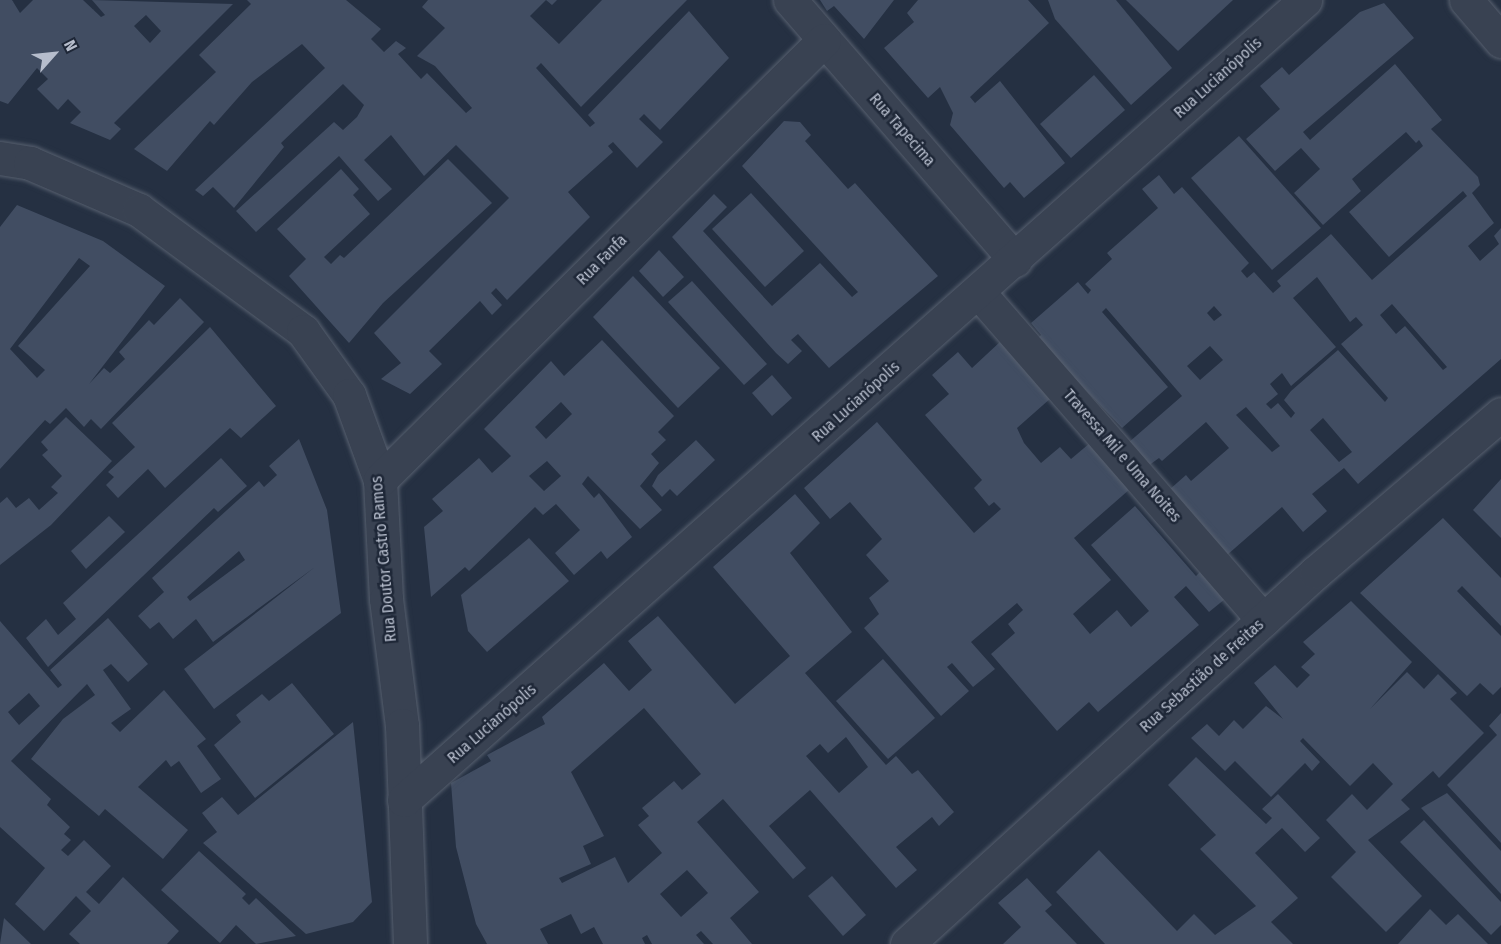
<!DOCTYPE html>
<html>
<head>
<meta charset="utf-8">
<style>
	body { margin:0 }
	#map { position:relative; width:1501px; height:944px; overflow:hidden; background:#253042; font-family:"Fira Sans Condensed",sans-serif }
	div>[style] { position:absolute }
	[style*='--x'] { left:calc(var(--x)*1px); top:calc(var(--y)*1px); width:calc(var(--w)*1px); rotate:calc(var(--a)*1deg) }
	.building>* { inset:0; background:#414d62 }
	.roads { filter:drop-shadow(0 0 2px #57606f) drop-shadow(0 0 2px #57606f) }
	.street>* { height:33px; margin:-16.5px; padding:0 16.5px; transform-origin:16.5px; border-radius:16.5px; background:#394252 }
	span { translate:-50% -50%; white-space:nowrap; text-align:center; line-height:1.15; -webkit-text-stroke:5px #1e2737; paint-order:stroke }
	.street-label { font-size:16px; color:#b6bdcc }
	.north { position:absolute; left:24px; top:24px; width:60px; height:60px; -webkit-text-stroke:4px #1e2737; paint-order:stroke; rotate:63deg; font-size:16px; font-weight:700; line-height:24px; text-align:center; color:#b6bdcc }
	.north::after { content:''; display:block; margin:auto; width:21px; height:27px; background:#b6bdcc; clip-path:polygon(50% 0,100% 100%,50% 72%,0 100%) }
</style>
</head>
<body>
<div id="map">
	<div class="building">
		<div style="clip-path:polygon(evenodd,0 0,12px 0,20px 13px,33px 0,83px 0,101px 17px,105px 15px,92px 0,233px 4px,114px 123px,121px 129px,110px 140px,70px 123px,81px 112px,68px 99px,58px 110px,37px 89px,48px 79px,37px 68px,8px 104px,0 101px,0 0,146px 15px,161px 31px,150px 43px,134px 26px,146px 15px)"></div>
		<div style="clip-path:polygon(247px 0,346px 0,381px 29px,371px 39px,384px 52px,396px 41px,406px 48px,398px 54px,421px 79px,427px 73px,466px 113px,472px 108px,435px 66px,417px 56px,445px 28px,422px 7px,428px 0,557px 0,552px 5px,546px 0,530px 16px,559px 44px,602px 0,687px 0,581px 107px,541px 63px,536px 68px,590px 127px,595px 123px,588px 115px,689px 11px,729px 58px,660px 130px,644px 114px,639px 119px,663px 142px,637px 168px,613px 142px,608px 146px,613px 152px,568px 192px,590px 217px,507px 300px,496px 288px,491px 293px,502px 305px,492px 315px,480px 301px,429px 351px,442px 364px,410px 394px,381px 379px,401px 363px,374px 333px,509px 198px,456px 145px,424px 176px,391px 135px,364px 160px,392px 189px,378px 201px,339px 156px,256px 232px,236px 211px,334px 122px,343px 130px,357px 117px,364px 105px,343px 84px,281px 143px,284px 147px,234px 208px,213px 187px,203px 196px,195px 190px,325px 68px,302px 44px,252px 82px,214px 125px,210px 121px,167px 171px,134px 149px,216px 72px,199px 55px,251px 4px)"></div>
		<div style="clip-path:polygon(820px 0,894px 0,864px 39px,834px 6px,827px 11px)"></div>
		<div style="clip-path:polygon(918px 0,1028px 0,1049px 23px,970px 97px,975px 103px,1000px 81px,1065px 163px,1024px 198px,1010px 182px,1004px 188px,950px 125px,953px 113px,940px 87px,928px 98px,884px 48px,914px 22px,907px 13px)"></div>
		<div style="clip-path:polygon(1048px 0,1116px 0,1172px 68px,1131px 105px,1055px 19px)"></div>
		<div style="clip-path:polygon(1126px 0,1233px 0,1178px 51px)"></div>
		<div style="clip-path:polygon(evenodd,1384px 3px,1414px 38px,1303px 132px,1310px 140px,1395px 64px,1442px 120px,1431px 129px,1478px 177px,1480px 185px,1472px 193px,1494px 223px,1468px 246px,1480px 261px,1499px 244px,1494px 236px,1501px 228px,1501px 359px,1358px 484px,1344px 468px,1312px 494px,1327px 511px,1303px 532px,1282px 507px,1227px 555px,1169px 490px,1186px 475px,1191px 481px,1229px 448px,1206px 422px,1162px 461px,1159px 458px,1148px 466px,1128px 443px,1182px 396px,1106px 308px,1102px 312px,1168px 387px,1122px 428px,1037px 339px,1041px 335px,1031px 323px,1078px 282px,1088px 294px,1091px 290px,1085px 284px,1112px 259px,1107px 253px,1158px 208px,1142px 189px,1159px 175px,1174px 194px,1182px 187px,1249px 263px,1241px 271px,1247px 278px,1254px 272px,1273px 293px,1281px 286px,1277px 281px,1331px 234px,1372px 280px,1467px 196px,1463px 191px,1389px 257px,1349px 212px,1423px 146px,1419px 140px,1416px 143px,1406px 132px,1352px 179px,1361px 191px,1323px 225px,1294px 193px,1320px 169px,1301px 148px,1275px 171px,1246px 139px,1280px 109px,1260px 86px,1282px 67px,1289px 75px,1360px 12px,1384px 3px,1317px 277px,1350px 322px,1356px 317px,1363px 325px,1341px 344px,1388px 398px,1385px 402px,1338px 350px,1291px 391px,1284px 400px,1295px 413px,1291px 418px,1278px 403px,1271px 409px,1266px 404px,1278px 394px,1270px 384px,1282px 373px,1291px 386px,1336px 347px,1293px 298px,1317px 277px,1384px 3px,1392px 304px,1447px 367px,1443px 370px,1405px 326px,1396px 334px,1380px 315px,1392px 304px,1384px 3px,1214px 306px,1222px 315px,1214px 321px,1207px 313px,1214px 306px,1384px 3px,1210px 346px,1223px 360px,1200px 380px,1187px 366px,1210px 346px,1384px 3px,1246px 407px,1280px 446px,1272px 452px,1236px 415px,1246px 407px,1384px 3px,1323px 418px,1352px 452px,1339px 462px,1310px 430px,1323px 418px)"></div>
		<div style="clip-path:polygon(1094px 75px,1125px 110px,1071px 158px,1040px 124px)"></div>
		<div style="clip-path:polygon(784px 121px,800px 122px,811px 135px,805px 141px,848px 189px,855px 183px,938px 276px,829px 368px,798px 334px,791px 340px,802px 351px,788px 364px,776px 353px,672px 237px,714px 194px,727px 207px,703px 231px,772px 306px,820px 263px,852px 297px,858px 292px,742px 166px)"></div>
		<div style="clip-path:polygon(1239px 136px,1321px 228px,1272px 270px,1191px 178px)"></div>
		<div style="clip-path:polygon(448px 159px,492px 203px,383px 303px,349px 343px,289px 276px,306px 259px,277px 229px,341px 169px,359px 189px,353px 195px,370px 214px,324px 257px,331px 264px,340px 255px,344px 258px)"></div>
		<div style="clip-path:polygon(751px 193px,804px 251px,765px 287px,712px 229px)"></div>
		<div style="clip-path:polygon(evenodd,17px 205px,103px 241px,165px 286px,89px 384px,104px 368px,110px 373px,125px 359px,119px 352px,149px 320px,154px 325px,180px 298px,204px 322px,101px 429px,91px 419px,84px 427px,66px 408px,50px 424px,45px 420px,0 469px,0 227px,17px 205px,79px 258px,90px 266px,18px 346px,45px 370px,37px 378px,10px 349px,79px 258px)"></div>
		<div style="clip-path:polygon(659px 250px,684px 277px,663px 297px,639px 271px)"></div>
		<div style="clip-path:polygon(633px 276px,720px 368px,678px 408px,593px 317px)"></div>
		<div style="clip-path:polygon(692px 281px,767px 364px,744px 385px,668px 302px)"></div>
		<div style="clip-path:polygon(210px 327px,276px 406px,241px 438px,230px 428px,165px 488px,148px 469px,118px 498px,106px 485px,114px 477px,108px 472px,135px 447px,112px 423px)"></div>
		<div style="clip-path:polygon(evenodd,602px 340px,674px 416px,658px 432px,666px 440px,651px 454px,659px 463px,640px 486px,662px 510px,640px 529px,588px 476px,582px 484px,594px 498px,599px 493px,632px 537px,607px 559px,601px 551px,574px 575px,555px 553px,580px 530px,556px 504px,543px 515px,535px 507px,469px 571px,465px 567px,431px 597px,424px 527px,443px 511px,432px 499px,479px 458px,492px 473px,511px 456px,484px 429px,551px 361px,564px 376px,602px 340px,561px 402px,572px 414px,546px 439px,535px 427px,561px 402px,602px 340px,547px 461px,561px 476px,544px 491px,529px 476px,547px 461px)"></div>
		<div style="clip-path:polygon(1001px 341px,1051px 398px,1017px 428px,1024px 443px,1041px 463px,1060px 447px,1071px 459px,1090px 443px,1130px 489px,1074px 538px,1111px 580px,1073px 614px,1090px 634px,1117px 610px,1131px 627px,1149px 611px,1091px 545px,1135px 506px,1196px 576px,1201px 571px,1225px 599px,1209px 612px,1186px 586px,1174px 597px,1199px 625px,1098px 712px,1089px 702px,1057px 731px,991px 654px,1015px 633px,1008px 624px,1023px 610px,1017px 603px,971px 642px,995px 669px,973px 687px,952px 663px,947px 667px,969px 691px,941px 716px,864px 628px,879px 614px,869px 598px,889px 581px,866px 555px,882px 539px,850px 502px,830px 519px,804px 488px,877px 422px,974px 533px,1001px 509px,994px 502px,989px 506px,974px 488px,982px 480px,925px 415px,949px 394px,932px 375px,958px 352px,972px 368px)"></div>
		<div style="clip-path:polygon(772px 375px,792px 398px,772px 416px,752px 393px)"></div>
		<div style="clip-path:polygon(66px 417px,112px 461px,51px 525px,0 565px,0 503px,7px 497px,16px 508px,29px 498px,39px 510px,58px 493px,51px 487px,62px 476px,42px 455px,48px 450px,41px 442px)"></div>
		<div style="clip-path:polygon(evenodd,299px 439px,327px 510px,341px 613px,214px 709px,184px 669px,315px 567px,213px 642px,196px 619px,173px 639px,159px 622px,150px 629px,138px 616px,164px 592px,152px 578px,259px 481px,264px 487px,277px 475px,269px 466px,299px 439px,239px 551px,245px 560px,190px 601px,187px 597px,239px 551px)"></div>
		<div style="clip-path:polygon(696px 440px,715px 460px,677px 496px,670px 489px,662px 497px,652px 486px,658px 475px)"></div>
		<div style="clip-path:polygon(221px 458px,247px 486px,218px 512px,214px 508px,48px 667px,26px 638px,46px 619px,58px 635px,76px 619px,63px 603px)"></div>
		<div style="clip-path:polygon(1501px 479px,1501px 538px,1473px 510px)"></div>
		<div style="clip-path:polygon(evenodd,795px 494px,820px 523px,790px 553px,852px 632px,805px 673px,886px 765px,896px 756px,912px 774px,918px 770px,954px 812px,939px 826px,932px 817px,896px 847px,917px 870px,896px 888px,810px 790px,769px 826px,806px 868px,793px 879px,723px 799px,697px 822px,759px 892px,730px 918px,752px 944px,713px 944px,701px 931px,696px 935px,704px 944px,652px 944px,647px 935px,642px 938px,645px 944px,603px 944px,594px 927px,581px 934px,571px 914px,540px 929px,548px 944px,487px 944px,476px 924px,456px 847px,451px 783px,491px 761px,487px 755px,545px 724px,542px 717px,604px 663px,629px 691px,652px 670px,628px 641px,658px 616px,735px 704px,790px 656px,713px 567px,795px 494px,644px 708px,701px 774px,682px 790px,674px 781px,642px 808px,649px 816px,638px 825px,662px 853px,628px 883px,615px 857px,562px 883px,559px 878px,591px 864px,583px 846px,604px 836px,571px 772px,644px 708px,795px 494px,846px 737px,868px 767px,839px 793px,806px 756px,820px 744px,828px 753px,846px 737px,795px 494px,687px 870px,708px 893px,681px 917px,660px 894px,687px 870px)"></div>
		<div style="clip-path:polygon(109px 516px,125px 532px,86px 569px,71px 551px)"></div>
		<div style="clip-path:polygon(1443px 518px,1501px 578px,1501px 626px,1462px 586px,1457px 591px,1501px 636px,1501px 687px,1493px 695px,1480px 683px,1467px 696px,1360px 593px)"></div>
		<div style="clip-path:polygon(529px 538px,569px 581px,487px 652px,468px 631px,461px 595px)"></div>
		<div style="clip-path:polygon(1351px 601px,1412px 662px,1370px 709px,1407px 672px,1424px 689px,1438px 674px,1457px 693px,1450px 699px,1484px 733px,1439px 778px,1433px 771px,1401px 800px,1410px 809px,1368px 840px,1422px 896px,1386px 932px,1331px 877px,1356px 852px,1326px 820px,1352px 794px,1367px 810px,1393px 784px,1373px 763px,1350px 786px,1303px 738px,1300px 741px,1320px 762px,1312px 771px,1305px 763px,1271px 797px,1235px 761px,1225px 771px,1191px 738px,1207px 724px,1219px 736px,1234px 720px,1243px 729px,1266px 706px,1283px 719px,1254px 683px,1275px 665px,1297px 688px,1310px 675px,1301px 667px,1315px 654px,1303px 642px)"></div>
		<div style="clip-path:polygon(evenodd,108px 618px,148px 664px,128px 682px,111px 664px,103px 670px,131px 709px,111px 723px,120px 732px,164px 690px,206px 739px,197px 746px,221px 779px,201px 793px,179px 761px,171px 767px,166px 760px,138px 787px,188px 830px,163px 859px,105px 809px,99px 816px,31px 759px,63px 719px,95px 695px,87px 684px,11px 761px,51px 799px,47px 805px,70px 827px,64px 834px,71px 840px,61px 850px,68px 856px,84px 840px,111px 866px,86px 892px,99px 904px,123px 877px,179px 931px,167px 944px,80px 944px,69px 934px,91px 911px,76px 896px,44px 931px,15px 904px,45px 868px,0 827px,0 621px,58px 688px,62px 685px,50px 670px,108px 618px,29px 693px,40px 706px,19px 725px,8px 712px,29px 693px)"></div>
		<div style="clip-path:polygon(883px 659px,935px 718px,888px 759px,836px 701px)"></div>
		<div style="clip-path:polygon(292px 683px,334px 734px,255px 798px,214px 745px,241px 722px,236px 715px,262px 694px,269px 701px)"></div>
		<div style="clip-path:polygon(1501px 713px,1501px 843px,1447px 785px,1497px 735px,1489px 726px)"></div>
		<div style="clip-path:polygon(353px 722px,372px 902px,353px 922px,306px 934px,203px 843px,217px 832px,202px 813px,222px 797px,238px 815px)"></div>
		<div style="clip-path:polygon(1196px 757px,1266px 824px,1272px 818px,1262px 809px,1278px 794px,1320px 838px,1305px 852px,1282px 828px,1255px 853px,1298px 898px,1271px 922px,1293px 944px,1105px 944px,1056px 892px,1099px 850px,1177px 931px,1194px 914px,1215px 935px,1256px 906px,1200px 849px,1216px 835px,1168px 785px)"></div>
		<div style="clip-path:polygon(1447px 793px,1501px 851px,1501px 894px,1421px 808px)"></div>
		<div style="clip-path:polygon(1424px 820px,1501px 902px,1501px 925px,1491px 935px,1400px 842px)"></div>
		<div style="clip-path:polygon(199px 851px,246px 894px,242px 898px,249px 905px,256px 898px,296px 936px,256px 944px,236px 925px,220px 943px,161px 890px)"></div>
		<div style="clip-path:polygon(832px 876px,866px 915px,843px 936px,808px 896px)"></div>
		<div style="clip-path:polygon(1027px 878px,1052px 905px,1045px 911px,1077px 944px,1003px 944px,1021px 927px,998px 903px)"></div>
		<div style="clip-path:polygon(1430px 909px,1446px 925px,1458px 914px,1488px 944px,1398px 944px)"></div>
		<div style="clip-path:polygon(4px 918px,31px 944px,0 944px)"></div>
	</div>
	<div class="roads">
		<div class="street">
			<div style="--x:790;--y:0;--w:344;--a:49.1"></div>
			<div style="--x:1466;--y:0;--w:54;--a:49.5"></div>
			<div style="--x:0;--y:158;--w:30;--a:9"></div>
			<div style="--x:30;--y:163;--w:119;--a:23.3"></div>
			<div style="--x:139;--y:210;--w:204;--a:36.4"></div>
			<div style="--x:303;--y:331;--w:79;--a:54.3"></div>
			<div style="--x:349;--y:395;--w:90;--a:70"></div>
			<div style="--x:380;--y:480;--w:119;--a:87.1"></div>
			<div style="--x:386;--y:599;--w:127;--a:82.8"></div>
			<div style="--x:402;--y:725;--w:219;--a:87.9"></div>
			<div style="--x:979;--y:293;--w:433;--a:49"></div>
			<div style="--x:380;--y:480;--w:625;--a:-44.74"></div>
			<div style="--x:404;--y:800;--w:1205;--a:-41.6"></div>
			<div style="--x:907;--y:944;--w:553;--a:-42.29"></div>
			<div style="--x:1316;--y:572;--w:243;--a:-40.5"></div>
		</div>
	</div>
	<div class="street-label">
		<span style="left:1218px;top:78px;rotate:-42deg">Rua Lucianópolis</span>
		<span style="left:902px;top:130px;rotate:49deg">Rua Tapecima</span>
		<span style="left:602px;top:260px;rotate:-45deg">Rua Fanfa</span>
		<span style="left:856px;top:402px;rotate:-42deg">Rua Lucianópolis</span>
		<span style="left:1122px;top:456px;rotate:49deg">Travessa Mil e Uma Noites</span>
		<span style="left:384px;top:559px;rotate:-95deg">Rua Doutor Castro Ramos</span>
		<span style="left:1202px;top:676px;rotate:-42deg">Rua Sebastião de Freitas</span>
		<span style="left:492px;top:724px;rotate:-41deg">Rua Lucianópolis</span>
	</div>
	<div class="north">N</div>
</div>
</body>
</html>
